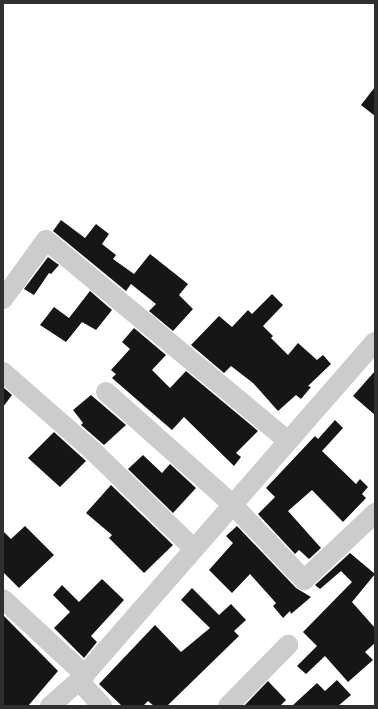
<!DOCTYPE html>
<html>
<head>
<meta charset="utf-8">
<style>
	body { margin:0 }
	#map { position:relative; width:378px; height:709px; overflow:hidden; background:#fff; font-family:"Archivo Narrow",sans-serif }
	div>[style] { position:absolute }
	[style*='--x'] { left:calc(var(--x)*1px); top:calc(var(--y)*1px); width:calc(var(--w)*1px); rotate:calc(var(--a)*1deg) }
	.building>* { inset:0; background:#161616 }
	.minor>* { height:20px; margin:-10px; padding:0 10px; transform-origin:10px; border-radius:10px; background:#ccc }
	span { translate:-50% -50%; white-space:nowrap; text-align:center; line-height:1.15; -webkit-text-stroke:4px #fff; paint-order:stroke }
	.frame { position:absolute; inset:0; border:4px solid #2f2f2f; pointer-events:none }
</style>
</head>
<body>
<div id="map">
	<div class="building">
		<div style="clip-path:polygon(375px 87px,375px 116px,361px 105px)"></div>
		<div style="clip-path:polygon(61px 220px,85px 238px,96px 224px,109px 234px,102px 244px,116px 255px,113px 259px,134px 274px,150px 254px,188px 284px,179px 295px,193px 309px,173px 331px,149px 311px,156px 304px,131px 284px,126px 291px,53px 231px)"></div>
		<div style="clip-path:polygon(48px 257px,59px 265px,51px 274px,49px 273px,34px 295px,24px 289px)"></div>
		<div style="clip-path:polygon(90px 291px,112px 310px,96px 330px,82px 322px,66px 342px,40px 325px,54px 307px,69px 318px)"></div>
		<div style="clip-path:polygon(272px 294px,283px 305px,263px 326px,273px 336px,271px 338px,288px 355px,298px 343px,317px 360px,323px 355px,331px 364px,308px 386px,311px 387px,301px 399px,296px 395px,278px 411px,253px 383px,231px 366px,224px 373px,191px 345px,219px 316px,232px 327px,248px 310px,252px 314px)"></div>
		<div style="clip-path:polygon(134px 328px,166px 355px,152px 370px,170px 388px,186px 371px,258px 431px,236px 453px,241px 457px,234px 466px,184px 417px,172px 430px,112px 378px,116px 374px,111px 370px,130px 349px,122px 342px)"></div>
		<div style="clip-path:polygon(375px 371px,375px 415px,353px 396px)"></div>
		<div style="clip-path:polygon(3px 387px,12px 395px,3px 407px)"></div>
		<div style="clip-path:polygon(91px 395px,126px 425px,104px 445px,81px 425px,83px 423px,73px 410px)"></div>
		<div style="clip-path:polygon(335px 420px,343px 428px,322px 451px,356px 484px,360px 479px,368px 487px,362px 494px,366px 498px,343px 522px,312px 490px,288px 511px,321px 548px,309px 559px,299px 550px,295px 554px,258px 514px,275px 497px,266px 488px,315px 436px,318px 439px)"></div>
		<div style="clip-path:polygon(54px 432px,86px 461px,60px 487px,28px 458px)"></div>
		<div style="clip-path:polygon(143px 455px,162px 473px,170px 464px,196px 488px,173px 513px,128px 469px)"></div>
		<div style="clip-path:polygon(111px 485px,173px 545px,144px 573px,109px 538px,112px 535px,86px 513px)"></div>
		<div style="clip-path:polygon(25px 526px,54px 555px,19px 588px,3px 572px,3px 531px,11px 539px)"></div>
		<div style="clip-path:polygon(237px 526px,296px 588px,311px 597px,291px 614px,290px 611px,283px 618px,273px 606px,276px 603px,250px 574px,232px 593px,209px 570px,233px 543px,226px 536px)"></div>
		<div style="clip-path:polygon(350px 553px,375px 574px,352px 602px,375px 628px,375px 643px,365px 652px,373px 660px,348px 682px,325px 656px,306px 674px,297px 666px,317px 646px,303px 632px,352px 582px,341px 571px,320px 589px,315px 585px)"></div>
		<div style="clip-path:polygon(102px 579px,124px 600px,91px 636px,97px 642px,84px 658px,54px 628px,70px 612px,53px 595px,62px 585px,79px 602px)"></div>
		<div style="clip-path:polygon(192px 588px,219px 615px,231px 604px,246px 620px,234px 631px,239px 636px,167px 706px,154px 706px,148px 701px,143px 706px,122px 706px,99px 684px,155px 625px,181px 652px,210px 628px,181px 600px)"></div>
		<div style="clip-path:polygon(3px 615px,58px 671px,28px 706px,3px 706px)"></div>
		<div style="clip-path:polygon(337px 680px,351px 695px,338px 706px,292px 706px,317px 683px,325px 691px)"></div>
		<div style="clip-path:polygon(268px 681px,286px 700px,280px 706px,244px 706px)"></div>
	</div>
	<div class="minor">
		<div style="--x:3;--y:299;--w:73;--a:-53.9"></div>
		<div style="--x:46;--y:240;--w:315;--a:39.7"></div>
		<div style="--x:3;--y:372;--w:121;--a:41.3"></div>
		<div style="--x:94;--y:452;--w:139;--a:44.1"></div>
		<div style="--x:106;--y:392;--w:169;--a:41.6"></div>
		<div style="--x:232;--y:504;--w:105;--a:46.5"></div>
		<div style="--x:304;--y:580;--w:98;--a:-43.3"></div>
		<div style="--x:3;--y:599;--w:112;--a:42.8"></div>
		<div style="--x:79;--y:681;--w:34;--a:47"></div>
		<div style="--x:50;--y:706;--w:38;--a:-41"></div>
		<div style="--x:79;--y:681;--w:450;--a:-48.9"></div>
		<div style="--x:228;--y:706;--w:86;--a:-45.5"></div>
	</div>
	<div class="frame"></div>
</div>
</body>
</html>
